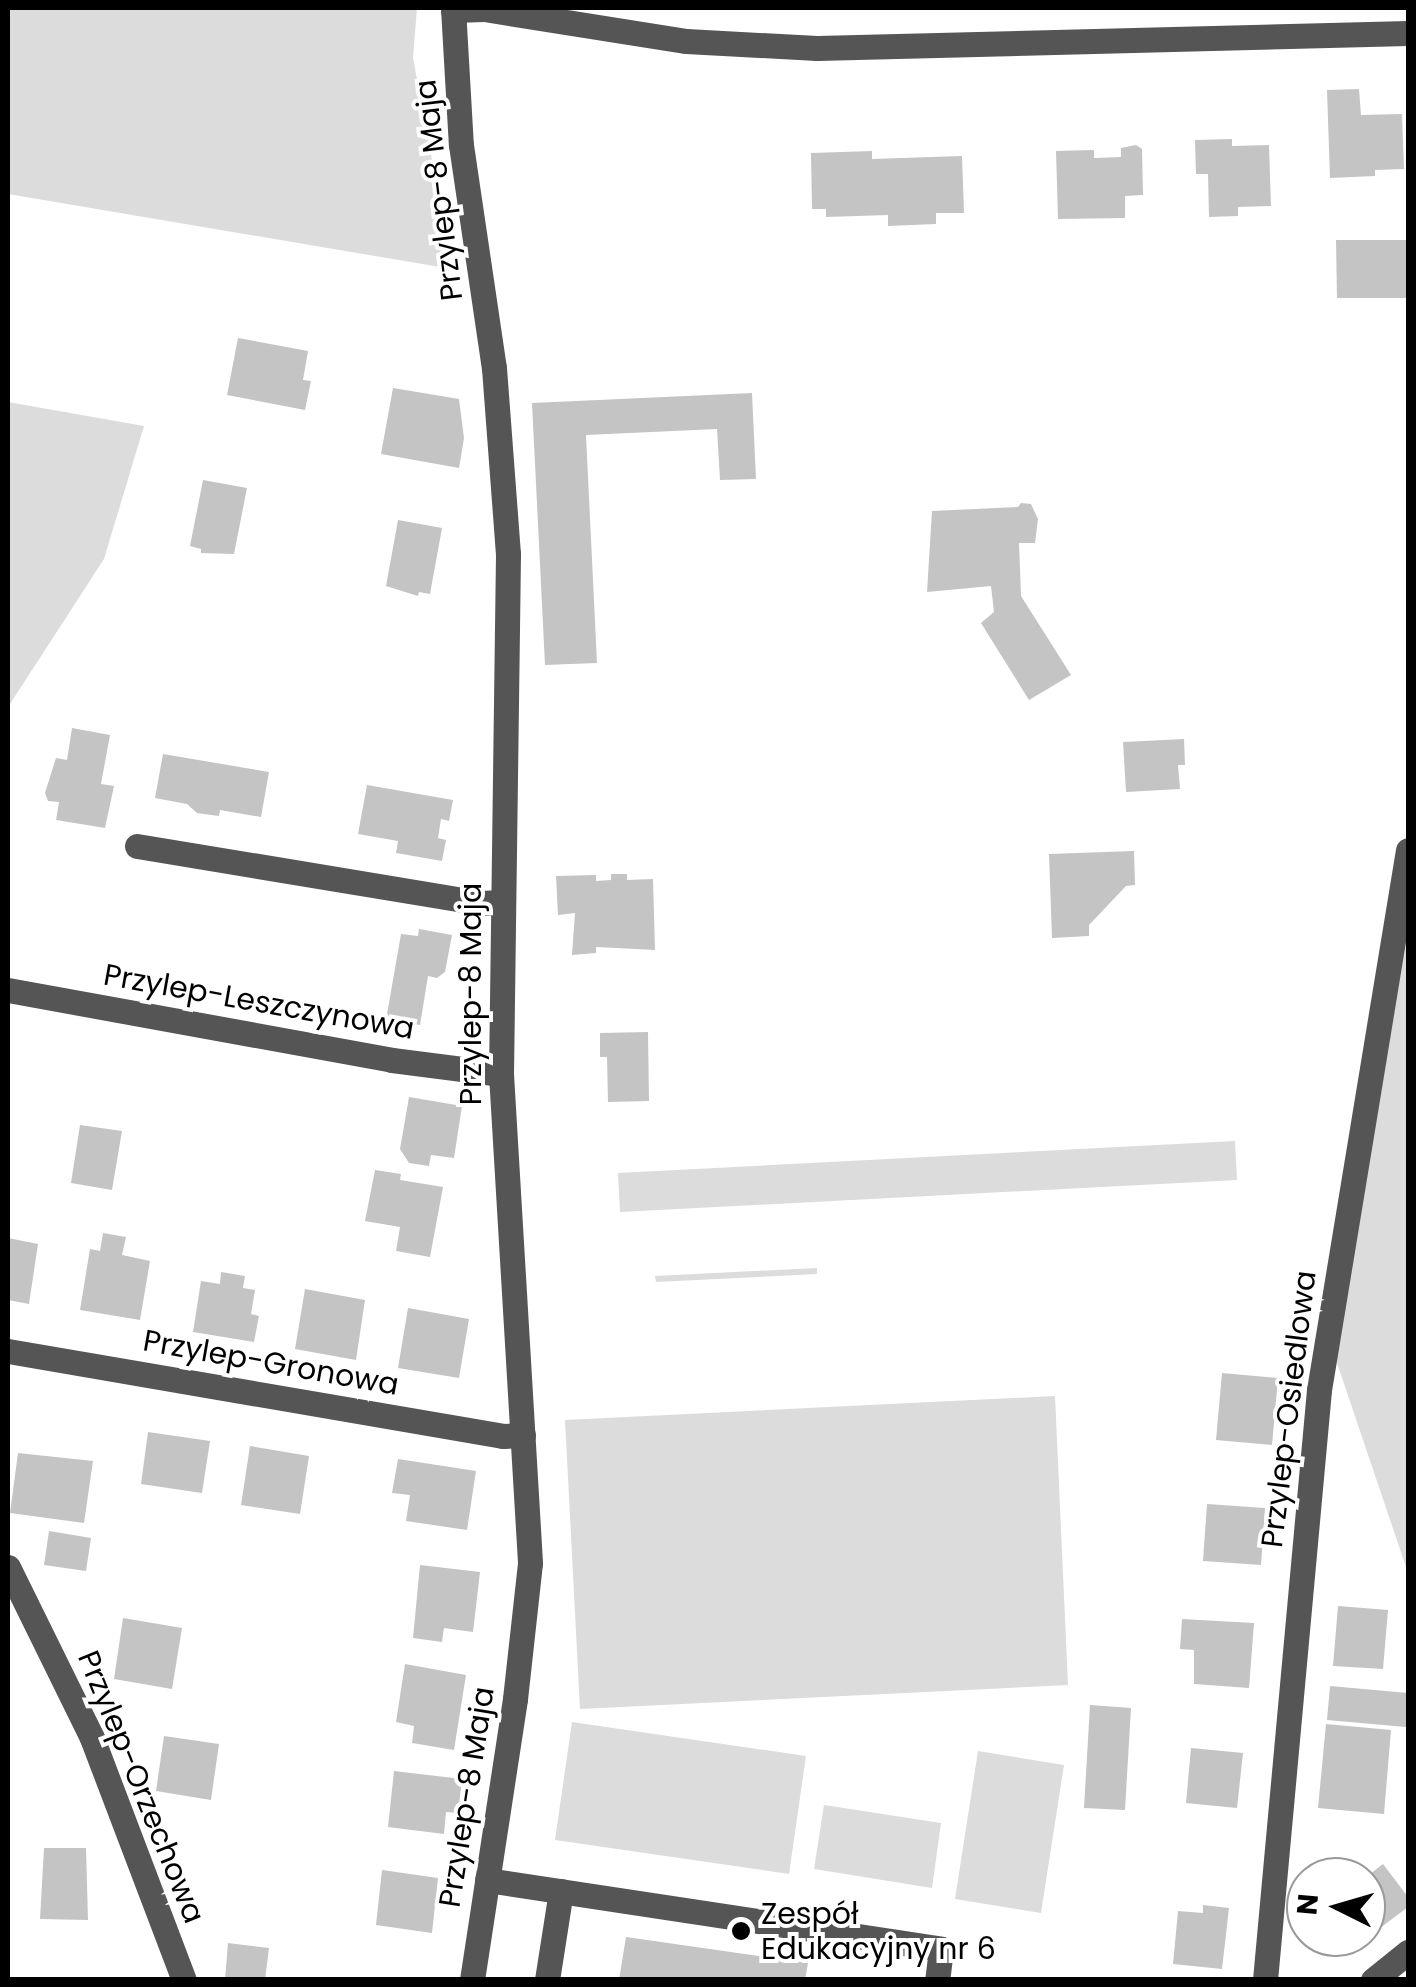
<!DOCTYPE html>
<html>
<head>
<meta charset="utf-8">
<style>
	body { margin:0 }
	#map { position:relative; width:1416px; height:1987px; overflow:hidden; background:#fff; font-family:Poppins,sans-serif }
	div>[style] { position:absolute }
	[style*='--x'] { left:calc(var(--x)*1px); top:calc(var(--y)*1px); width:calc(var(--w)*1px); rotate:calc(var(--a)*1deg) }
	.green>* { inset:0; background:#dcdcdc }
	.building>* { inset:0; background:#c4c4c4 }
	.minor>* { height:25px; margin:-12.5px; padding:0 12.5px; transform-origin:12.5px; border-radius:12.5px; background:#555 }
	.dots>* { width:28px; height:28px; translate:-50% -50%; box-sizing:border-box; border:5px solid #fff; border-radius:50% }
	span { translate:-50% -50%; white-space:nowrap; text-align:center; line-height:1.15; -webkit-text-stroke:8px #fff; paint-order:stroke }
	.street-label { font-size:30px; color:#000 }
	.poi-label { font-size:30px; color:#000 }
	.left { translate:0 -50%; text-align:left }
	.frame { position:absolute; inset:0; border:10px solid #000; pointer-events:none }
	.north { position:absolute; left:1286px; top:1857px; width:100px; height:100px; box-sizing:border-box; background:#fff; border:2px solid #999; border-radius:50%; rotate:275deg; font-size:28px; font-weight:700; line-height:40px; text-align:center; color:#000 }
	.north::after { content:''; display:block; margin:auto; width:35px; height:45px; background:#000; clip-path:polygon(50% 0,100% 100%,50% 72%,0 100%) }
</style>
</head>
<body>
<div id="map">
	<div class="green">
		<div style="clip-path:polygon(8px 8px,417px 8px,413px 58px,452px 269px,8px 194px)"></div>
		<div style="clip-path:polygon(8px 402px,144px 426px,104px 559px,8px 707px)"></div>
		<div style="clip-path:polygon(1408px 933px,1408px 1573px,1334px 1354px)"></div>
		<div style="clip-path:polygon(1235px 1141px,1237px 1180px,620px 1212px,618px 1173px)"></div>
		<div style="clip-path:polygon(817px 1268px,817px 1274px,656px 1282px,655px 1276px)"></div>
		<div style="clip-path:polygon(1055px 1396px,1068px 1685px,580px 1709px,565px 1420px)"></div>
		<div style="clip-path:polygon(572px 1722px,806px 1756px,789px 1874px,555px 1840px)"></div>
		<div style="clip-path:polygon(978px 1751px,1064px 1765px,1041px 1913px,955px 1899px)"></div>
		<div style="clip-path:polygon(824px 1805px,941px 1823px,932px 1888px,814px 1869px)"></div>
	</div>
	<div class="building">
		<div style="clip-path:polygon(1359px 89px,1361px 115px,1402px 114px,1404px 169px,1375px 170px,1375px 176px,1330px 178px,1327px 90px)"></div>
		<div style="clip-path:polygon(1232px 139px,1232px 146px,1269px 145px,1271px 206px,1238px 207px,1238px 216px,1209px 217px,1208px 174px,1196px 174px,1195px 140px)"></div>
		<div style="clip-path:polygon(1136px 145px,1142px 149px,1143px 195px,1125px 196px,1125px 218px,1058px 219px,1056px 151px,1094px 150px,1094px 158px,1121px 157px,1121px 148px)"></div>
		<div style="clip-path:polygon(872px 151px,872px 159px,962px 156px,964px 213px,936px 213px,936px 224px,888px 226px,888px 215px,826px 217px,826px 209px,812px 209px,811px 153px)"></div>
		<div style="clip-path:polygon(1336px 240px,1407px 240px,1407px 298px,1337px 298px)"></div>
		<div style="clip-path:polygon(238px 338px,308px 351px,303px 380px,311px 381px,305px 410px,227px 395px)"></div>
		<div style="clip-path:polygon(393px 388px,459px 399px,464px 438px,459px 468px,381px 454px)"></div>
		<div style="clip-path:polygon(752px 393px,756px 479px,720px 480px,717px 429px,586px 435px,597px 663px,545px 665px,532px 403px)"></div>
		<div style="clip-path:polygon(203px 480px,247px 488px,234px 554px,201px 553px,201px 549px,190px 546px)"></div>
		<div style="clip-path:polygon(1021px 503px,1031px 504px,1038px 519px,1035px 543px,1019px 543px,1021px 596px,1071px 675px,1029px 700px,981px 623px,994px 612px,991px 586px,927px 592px,932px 511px,1018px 507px)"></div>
		<div style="clip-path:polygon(398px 520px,442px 528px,430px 594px,419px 592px,418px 596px,386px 586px)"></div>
		<div style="clip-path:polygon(72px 728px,110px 735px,101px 784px,114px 786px,105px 828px,56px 820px,59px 802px,48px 801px,45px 793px,56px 758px,67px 760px)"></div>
		<div style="clip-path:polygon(1184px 739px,1185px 765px,1178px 765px,1180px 789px,1126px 792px,1123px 742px)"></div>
		<div style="clip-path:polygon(163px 754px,269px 772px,261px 817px,220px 810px,219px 816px,197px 813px,187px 804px,155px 798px)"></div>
		<div style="clip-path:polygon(367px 785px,453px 800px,449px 821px,441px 819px,438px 838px,446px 840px,442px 861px,396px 853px,398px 841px,358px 834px)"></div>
		<div style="clip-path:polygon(1134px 851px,1135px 885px,1126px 886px,1089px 925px,1089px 936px,1052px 938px,1049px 854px)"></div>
		<div style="clip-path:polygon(611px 874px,627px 874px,627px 880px,653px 879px,655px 950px,596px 947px,596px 953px,572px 955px,575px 913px,558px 915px,556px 876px,596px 875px,596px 881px,611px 880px)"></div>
		<div style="clip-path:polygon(419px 929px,452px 935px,445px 972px,437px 978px,428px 976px,420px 1025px,386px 1020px,401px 934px,418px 936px)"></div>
		<div style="clip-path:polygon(648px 1032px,649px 1101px,608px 1102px,607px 1057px,600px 1057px,600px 1033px)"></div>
		<div style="clip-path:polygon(409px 1097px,462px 1106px,454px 1158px,431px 1155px,429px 1166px,409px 1163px,400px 1149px)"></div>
		<div style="clip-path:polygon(80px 1125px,122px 1131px,112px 1190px,71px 1183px)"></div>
		<div style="clip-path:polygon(375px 1170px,401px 1174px,400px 1180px,443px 1187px,430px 1257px,396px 1251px,400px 1227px,365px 1221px)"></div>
		<div style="clip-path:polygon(103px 1233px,126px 1237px,122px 1255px,150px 1261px,140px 1320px,80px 1310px,90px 1249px,100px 1251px)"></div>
		<div style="clip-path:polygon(8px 1238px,38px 1244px,29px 1304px,8px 1300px)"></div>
		<div style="clip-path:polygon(221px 1272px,245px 1276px,243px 1288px,255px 1290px,251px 1314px,259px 1316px,254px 1342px,193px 1332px,201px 1281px,220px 1284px)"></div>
		<div style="clip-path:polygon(305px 1289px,365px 1300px,356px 1360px,295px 1349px)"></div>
		<div style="clip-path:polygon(408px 1308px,469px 1319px,459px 1378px,398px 1368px)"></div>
		<div style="clip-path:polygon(1222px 1373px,1278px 1378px,1272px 1445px,1216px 1440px)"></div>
		<div style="clip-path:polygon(148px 1432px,210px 1441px,202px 1493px,141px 1484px)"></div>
		<div style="clip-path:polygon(250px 1446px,309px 1456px,300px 1514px,241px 1505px)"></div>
		<div style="clip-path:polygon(18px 1453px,93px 1461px,84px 1523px,10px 1513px)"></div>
		<div style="clip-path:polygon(398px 1459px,476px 1471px,467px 1530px,406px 1521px,410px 1495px,392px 1493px)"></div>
		<div style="clip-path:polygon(1207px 1504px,1265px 1508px,1261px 1565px,1203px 1561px)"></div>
		<div style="clip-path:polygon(49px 1531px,91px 1538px,86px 1571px,44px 1565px)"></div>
		<div style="clip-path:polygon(420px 1565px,480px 1572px,473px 1632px,444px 1628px,442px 1642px,413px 1638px)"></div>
		<div style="clip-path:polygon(1338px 1606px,1388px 1610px,1383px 1669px,1333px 1666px)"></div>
		<div style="clip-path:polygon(123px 1618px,182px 1628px,172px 1689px,114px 1679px)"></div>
		<div style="clip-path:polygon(1182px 1619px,1254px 1623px,1249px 1688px,1194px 1684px,1194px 1650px,1180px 1649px)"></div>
		<div style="clip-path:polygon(405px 1664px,466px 1675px,454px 1750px,412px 1743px,414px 1726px,396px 1722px)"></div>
		<div style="clip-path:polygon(1330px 1686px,1408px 1693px,1406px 1727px,1327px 1720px)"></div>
		<div style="clip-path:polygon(1090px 1705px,1131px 1708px,1125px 1810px,1084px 1808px)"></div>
		<div style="clip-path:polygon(1326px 1724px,1391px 1730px,1384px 1814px,1318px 1808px)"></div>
		<div style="clip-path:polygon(164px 1736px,219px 1744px,211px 1800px,156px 1791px)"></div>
		<div style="clip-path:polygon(1191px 1748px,1243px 1753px,1237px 1808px,1186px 1803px)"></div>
		<div style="clip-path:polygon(394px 1771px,462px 1779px,458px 1813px,446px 1812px,444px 1834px,388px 1827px)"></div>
		<div style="clip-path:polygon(44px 1848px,86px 1848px,88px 1920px,40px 1919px)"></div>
		<div style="clip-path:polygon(1383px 1864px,1408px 1897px,1408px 1907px,1344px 1955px,1330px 1937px,1366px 1937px,1366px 1877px)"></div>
		<div style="clip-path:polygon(382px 1870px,438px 1878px,432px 1933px,376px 1925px)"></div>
		<div style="clip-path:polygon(1203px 1905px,1229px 1908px,1222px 1969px,1173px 1964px,1178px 1911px,1203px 1913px)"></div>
		<div style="clip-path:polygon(626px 1937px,808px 1963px,805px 1980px,619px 1980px)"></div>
		<div style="clip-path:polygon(228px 1943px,269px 1948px,265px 1980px,225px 1980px)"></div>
	</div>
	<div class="minor">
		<div style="--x:453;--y:8;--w:137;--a:86.7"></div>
		<div style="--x:461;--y:145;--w:225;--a:81.6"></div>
		<div style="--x:494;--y:368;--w:187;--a:85.7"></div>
		<div style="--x:508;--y:554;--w:520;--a:90.77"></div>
		<div style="--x:501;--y:1074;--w:490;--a:86.6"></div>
		<div style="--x:530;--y:1563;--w:137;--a:96.3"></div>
		<div style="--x:515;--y:1699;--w:284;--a:98.7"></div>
		<div style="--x:453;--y:10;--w:31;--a:-2"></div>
		<div style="--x:484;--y:9;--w:205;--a:9"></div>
		<div style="--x:686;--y:41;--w:131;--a:3.1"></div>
		<div style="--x:817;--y:48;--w:591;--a:-1.45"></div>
		<div style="--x:137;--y:846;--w:349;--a:9.4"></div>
		<div style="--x:481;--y:903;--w:21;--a:-3"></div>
		<div style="--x:8;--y:990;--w:390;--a:10.3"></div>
		<div style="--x:392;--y:1060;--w:110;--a:7.3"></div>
		<div style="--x:8;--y:1351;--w:502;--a:9.74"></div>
		<div style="--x:503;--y:1436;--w:20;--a:-3"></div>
		<div style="--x:8;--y:1567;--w:191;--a:63.8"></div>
		<div style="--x:92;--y:1738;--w:259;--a:69.2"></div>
		<div style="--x:487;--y:1880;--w:459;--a:8.6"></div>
		<div style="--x:941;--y:1949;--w:31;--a:97"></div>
		<div style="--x:547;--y:1980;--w:90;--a:-81.1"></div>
		<div style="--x:1265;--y:1980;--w:592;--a:-84.77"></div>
		<div style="--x:1319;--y:1390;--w:547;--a:-80.64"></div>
		<div style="--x:1373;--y:1980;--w:45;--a:-38.7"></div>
	</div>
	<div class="dots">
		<div style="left:741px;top:1931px;background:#000"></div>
	</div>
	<div class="street-label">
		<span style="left:439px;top:190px;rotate:-97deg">Przylep-8 Maja</span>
		<span style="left:471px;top:994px;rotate:-90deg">Przylep-8 Maja</span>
		<span style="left:259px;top:1002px;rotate:10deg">Przylep-Leszczynowa</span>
		<span style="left:271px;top:1363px;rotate:10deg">Przylep-Gronowa</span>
		<span style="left:1289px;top:1409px;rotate:-83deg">Przylep-Osiedlowa</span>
		<span style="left:141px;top:1787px;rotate:68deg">Przylep-Orzechowa</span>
		<span style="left:467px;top:1797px;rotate:-81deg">Przylep-8 Maja</span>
	</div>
	<div class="poi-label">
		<span class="left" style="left:761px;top:1931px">Zespół<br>Edukacyjny nr 6</span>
	</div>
	<div class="frame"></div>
	<div class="north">N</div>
</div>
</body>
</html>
